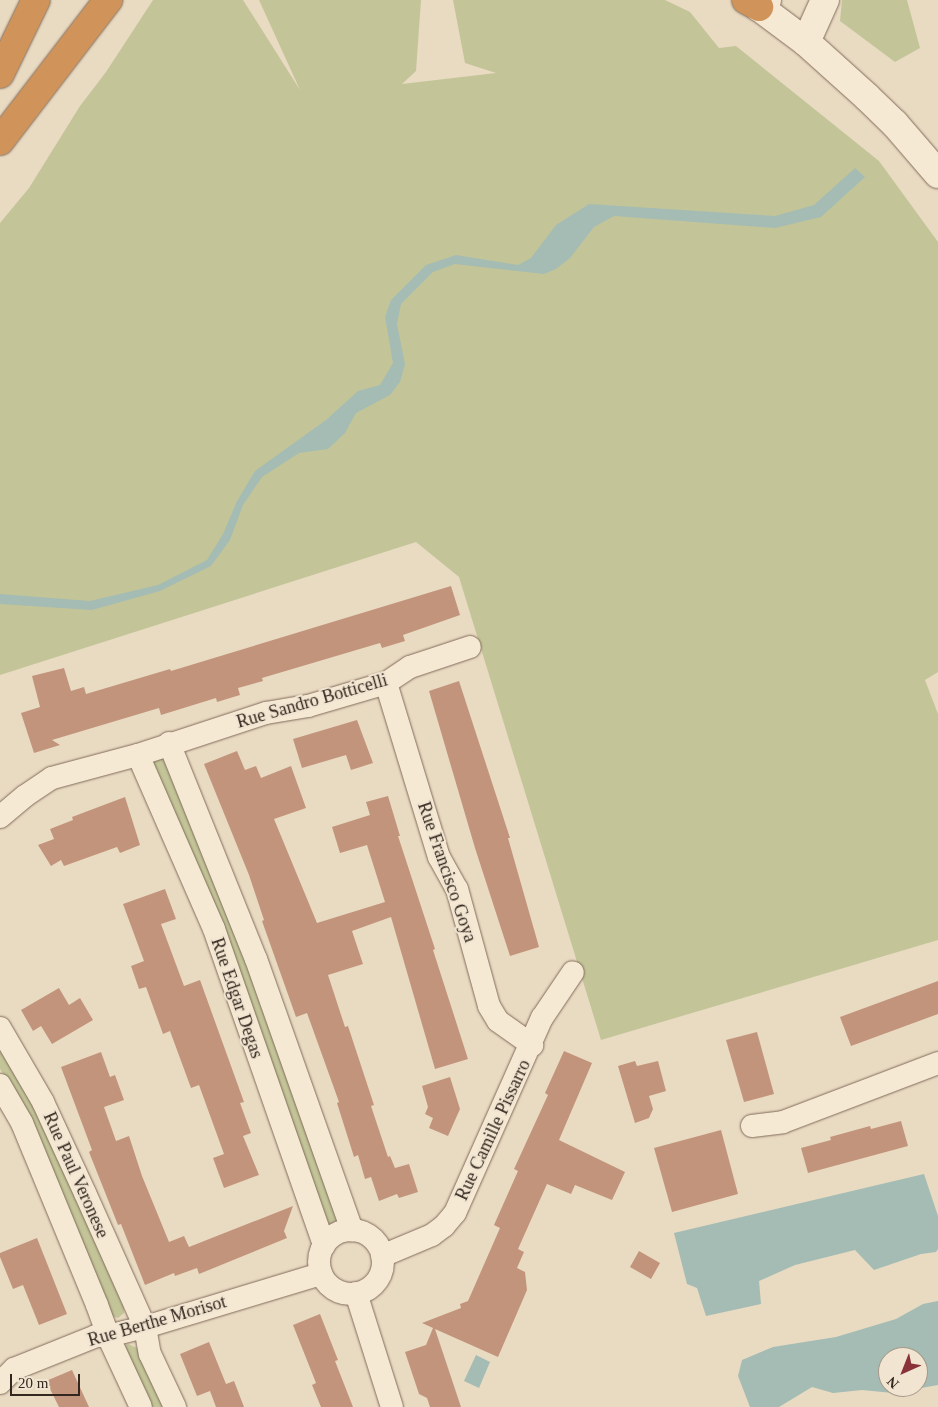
<!DOCTYPE html>
<html>
<head>
<meta charset="utf-8">
<style>
	body { margin:0 }
	#map { position:relative; width:938px; height:1407px; overflow:hidden; background:#e9dac2; font-family:Georgia,serif }
	div>[style] { position:absolute }
	[style*='--x'] { left:calc(var(--x)*1px); top:calc(var(--y)*1px); width:calc(var(--w)*1px); rotate:calc(var(--a)*1deg) }
	.green>* { inset:0; background:#c3c598 }
	.water>* { inset:0; background:#a4bcb3 }
	.building>* { inset:0; background:#c3947c }
	.roads { filter:drop-shadow(0 0 1px #816c5b) drop-shadow(0 0 1px #816c5b) }
	.street>* { height:22px; margin:-11px; padding:0 11px; transform-origin:11px; border-radius:11px; background:#f5e9d4 }
	.street>.ring { margin:-11px; padding:0; box-sizing:content-box; background:none; border:22px solid #f5e9d4; border-radius:50% }
	.secondary>* { height:28px; margin:-14px; padding:0 14px; transform-origin:14px; border-radius:14px; background:#f5e9d4 }
	.highway>* { height:28px; margin:-14px; padding:0 14px; transform-origin:14px; border-radius:14px; background:#d0945b }
	span { translate:-50% -50%; white-space:nowrap; text-align:center; line-height:1.15; -webkit-text-stroke:4px #f1e5d1; paint-order:stroke }
	.street-label { font-size:18px; color:#32261e }
	.north { position:absolute; left:878px; top:1347px; width:50px; height:50px; box-sizing:border-box; background:#f1e5d1; border:1px solid #a59989; border-radius:50%; rotate:224deg; font-size:14px; font-weight:700; line-height:20px; text-align:center; color:#32261e }
	.north::after { content:''; display:block; margin:auto; width:18px; height:22px; background:#893239; clip-path:polygon(50% 0,100% 100%,50% 72%,0 100%) }
	.scale { position:absolute; left:10px; top:1374px; width:70px; height:22px; box-sizing:border-box; border:2px solid #32261e; border-top:0; padding-left:6px; font-size:15px; line-height:18px; white-space:nowrap; color:#32261e; -webkit-text-stroke:4px #f1e5d1; paint-order:stroke }
</style>
</head>
<body>
<div id="map">
	<div class="green">
		<div style="clip-path:polygon(153px 0,243px 0,300px 90px,259px 0,421px 0,416px 71px,402px 84px,496px 73px,465px 63px,453px 0,665px 0,690px 12px,719px 48px,736px 46px,879px 161px,938px 242px,938px 672px,925px 680px,938px 714px,938px 940px,601px 1040px,459px 577px,416px 542px,0 675px,0 223px,29px 188px,80px 106px,106px 72px)"></div>
		<div style="clip-path:polygon(842px 0,907px 0,920px 48px,895px 62px,840px 21px)"></div>
		<div style="clip-path:polygon(162px 756px,166px 760px,237px 931px,339px 1219px,332px 1225px,327px 1222px,152px 759px)"></div>
		<div style="clip-path:polygon(0 1038px,39px 1106px,124px 1306px,124px 1313px,118px 1318px,111px 1316px,26px 1113px,0 1069px)"></div>
		<div style="clip-path:polygon(128px 1344px,137px 1348px,166px 1407px,148px 1407px,124px 1347px)"></div>
	</div>
	<div class="water">
		<div style="clip-path:polygon(855px 168px,865px 177px,821px 217px,775px 228px,614px 216px,594px 227px,570px 258px,556px 269px,544px 274px,455px 264px,433px 272px,401px 304px,397px 324px,405px 364px,400px 382px,390px 395px,356px 413px,345px 433px,328px 449px,299px 453px,262px 477px,243px 505px,230px 540px,211px 566px,160px 591px,92px 610px,0 604px,0 594px,90px 601px,158px 585px,207px 560px,223px 534px,237px 501px,255px 471px,326px 420px,358px 391px,380px 385px,393px 363px,385px 317px,391px 300px,426px 265px,456px 255px,518px 265px,531px 258px,556px 225px,589px 204px,775px 216px,814px 205px)"></div>
		<div style="clip-path:polygon(924px 1174px,938px 1216px,938px 1249px,936px 1252px,921px 1254px,874px 1270px,855px 1250px,795px 1265px,759px 1281px,761px 1304px,706px 1316px,697px 1288px,687px 1284px,674px 1233px)"></div>
		<div style="clip-path:polygon(evenodd,938px 1301px,938px 1385px,893px 1393px,862px 1390px,833px 1393px,812px 1387px,779px 1407px,750px 1407px,738px 1376px,742px 1360px,773px 1347px,836px 1337px,896px 1319px,923px 1304px,938px 1301px,888px 1357px,918px 1357px,918px 1387px,888px 1387px,888px 1357px)"></div>
		<div style="clip-path:polygon(476px 1355px,490px 1362px,479px 1388px,464px 1381px)"></div>
	</div>
	<div class="building">
		<div style="clip-path:polygon(451px 586px,460px 615px,403px 635px,405px 641px,382px 648px,380px 643px,262px 678px,263px 681px,238px 688px,240px 695px,217px 702px,216px 698px,161px 715px,159px 708px,52px 740px,60px 745px,34px 753px,21px 713px,40px 707px,32px 676px,64px 668px,71px 691px,84px 687px,86px 694px,170px 669px,171px 671px)"></div>
		<div style="clip-path:polygon(459px 681px,510px 838px,508px 838px,539px 947px,510px 956px,475px 848px,429px 691px)"></div>
		<div style="clip-path:polygon(357px 720px,373px 763px,351px 770px,346px 755px,302px 768px,293px 739px)"></div>
		<div style="clip-path:polygon(237px 751px,245px 770px,256px 766px,261px 778px,291px 766px,306px 808px,274px 819px,317px 923px,385px 902px,367px 845px,340px 853px,332px 827px,370px 815px,366px 802px,388px 796px,400px 836px,398px 836px,435px 949px,433px 950px,468px 1059px,435px 1069px,391px 917px,352px 931px,363px 964px,328px 975px,345px 1027px,348px 1026px,374px 1105px,371px 1106px,388px 1157px,390px 1156px,395px 1168px,409px 1164px,418px 1192px,399px 1198px,397px 1194px,379px 1201px,371px 1177px,365px 1179px,358px 1155px,354px 1157px,337px 1103px,339px 1102px,307px 1013px,296px 1017px,262px 921px,264px 920px,249px 875px,204px 764px)"></div>
		<div style="clip-path:polygon(125px 797px,140px 845px,120px 853px,117px 847px,64px 866px,61px 860px,51px 866px,38px 845px,54px 839px,50px 829px,73px 820px,72px 817px)"></div>
		<div style="clip-path:polygon(165px 889px,176px 919px,161px 924px,184px 986px,200px 980px,244px 1102px,240px 1103px,251px 1133px,243px 1136px,259px 1175px,224px 1188px,213px 1158px,224px 1154px,199px 1085px,191px 1088px,170px 1031px,163px 1034px,146px 987px,139px 989px,131px 966px,144px 961px,123px 904px)"></div>
		<div style="clip-path:polygon(938px 981px,938px 1014px,851px 1046px,840px 1017px)"></div>
		<div style="clip-path:polygon(59px 988px,69px 1005px,80px 998px,93px 1020px,52px 1044px,41px 1026px,33px 1031px,21px 1010px)"></div>
		<div style="clip-path:polygon(757px 1032px,774px 1094px,744px 1102px,726px 1040px)"></div>
		<div style="clip-path:polygon(564px 1051px,592px 1063px,559px 1140px,625px 1172px,612px 1200px,575px 1185px,571px 1194px,547px 1184px,518px 1249px,524px 1252px,517px 1268px,525px 1272px,527px 1290px,498px 1357px,435px 1329px,461px 1407px,430px 1407px,427px 1398px,419px 1394px,405px 1352px,426px 1345px,433px 1328px,422px 1323px,461px 1308px,460px 1304px,468px 1301px,500px 1228px,494px 1225px,518px 1171px,514px 1169px,548px 1095px,545px 1093px)"></div>
		<div style="clip-path:polygon(101px 1052px,110px 1077px,115px 1075px,124px 1100px,104px 1107px,116px 1141px,129px 1136px,142px 1176px,169px 1242px,184px 1236px,189px 1247px,293px 1206px,284px 1231px,287px 1238px,199px 1274px,197px 1268px,175px 1276px,174px 1273px,145px 1285px,121px 1224px,118px 1225px,89px 1152px,92px 1150px,61px 1067px)"></div>
		<div style="clip-path:polygon(635px 1061px,637px 1066px,658px 1061px,666px 1091px,649px 1096px,653px 1109px,649px 1118px,635px 1123px,618px 1066px)"></div>
		<div style="clip-path:polygon(450px 1077px,460px 1109px,448px 1136px,429px 1128px,433px 1118px,425px 1114px,428px 1107px,422px 1086px)"></div>
		<div style="clip-path:polygon(901px 1121px,908px 1146px,808px 1173px,801px 1148px,831px 1140px,830px 1137px,870px 1126px,871px 1129px)"></div>
		<div style="clip-path:polygon(721px 1130px,738px 1194px,672px 1212px,654px 1148px)"></div>
		<div style="clip-path:polygon(37px 1238px,67px 1314px,39px 1325px,23px 1285px,13px 1289px,0 1257px,0 1253px)"></div>
		<div style="clip-path:polygon(639px 1251px,660px 1263px,651px 1279px,630px 1267px)"></div>
		<div style="clip-path:polygon(320px 1314px,338px 1360px,335px 1361px,353px 1407px,321px 1407px,312px 1385px,316px 1383px,293px 1325px)"></div>
		<div style="clip-path:polygon(209px 1342px,226px 1384px,234px 1381px,244px 1407px,216px 1407px,210px 1391px,197px 1396px,180px 1354px)"></div>
		<div style="clip-path:polygon(72px 1370px,89px 1407px,59px 1407px,46px 1381px)"></div>
	</div>
	<div class="roads">
		<div class="street">
			<div style="--x:386;--y:683;--w:182;--a:73.1"></div>
			<div style="--x:439;--y:857;--w:37;--a:61"></div>
			<div style="--x:457;--y:889;--w:121;--a:74.7"></div>
			<div style="--x:489;--y:1006;--w:17;--a:59"></div>
			<div style="--x:498;--y:1021;--w:42;--a:35.2"></div>
			<div style="--x:169;--y:743;--w:233;--a:68.1"></div>
			<div style="--x:256;--y:959;--w:288;--a:70.5"></div>
			<div style="--x:138;--y:755;--w:190;--a:66.4"></div>
			<div style="--x:214;--y:929;--w:335;--a:70.8"></div>
			<div style="--x:0;--y:817;--w:33;--a:-40"></div>
			<div style="--x:25;--y:796;--w:32;--a:-34"></div>
			<div style="--x:52;--y:778;--w:89;--a:-15"></div>
			<div style="--x:138;--y:755;--w:135;--a:-18.2"></div>
			<div style="--x:266;--y:713;--w:43;--a:-9.5"></div>
			<div style="--x:308;--y:706;--w:81;--a:-16.4"></div>
			<div style="--x:386;--y:683;--w:29;--a:-34"></div>
			<div style="--x:410;--y:667;--w:63;--a:-18.4"></div>
			<div style="--x:0;--y:1028;--w:86;--a:59.8"></div>
			<div style="--x:43;--y:1102;--w:100;--a:65.2"></div>
			<div style="--x:85;--y:1193;--w:147;--a:65.9"></div>
			<div style="--x:145;--y:1327;--w:27;--a:80"></div>
			<div style="--x:150;--y:1354;--w:59;--a:64.7"></div>
			<div style="--x:0;--y:1085;--w:44;--a:59.9"></div>
			<div style="--x:22;--y:1123;--w:197;--a:67.6"></div>
			<div style="--x:97;--y:1305;--w:33;--a:70"></div>
			<div style="--x:108;--y:1336;--w:78;--a:65.1"></div>
			<div style="--x:752;--y:1126;--w:31;--a:-7"></div>
			<div style="--x:783;--y:1122;--w:166;--a:-20.8"></div>
			<div class="ring" style="left:319px;top:1230px;width:42px;height:42px"></div>
			<div style="--x:382;--y:1256;--w:54;--a:-22.8"></div>
			<div style="--x:432;--y:1235;--w:15;--a:-37"></div>
			<div style="--x:444;--y:1226;--w:17;--a:-50"></div>
			<div style="--x:455;--y:1213;--w:214;--a:-66"></div>
			<div style="--x:542;--y:1018;--w:55;--a:-56"></div>
			<div style="--x:356;--y:1293;--w:120;--a:72.5"></div>
			<div style="--x:0;--y:1383;--w:20;--a:-45"></div>
			<div style="--x:14;--y:1369;--w:88;--a:-21.9"></div>
			<div style="--x:96;--y:1336;--w:12;--a:0"></div>
			<div style="--x:108;--y:1336;--w:38;--a:-14"></div>
			<div style="--x:145;--y:1327;--w:184;--a:-16.8"></div>
		</div>
		<div class="secondary">
			<div style="--x:767;--y:0;--w:11;--a:139"></div>
			<div style="--x:759;--y:7;--w:59;--a:36.7"></div>
			<div style="--x:806;--y:42;--w:82;--a:42"></div>
			<div style="--x:867;--y:97;--w:39;--a:44"></div>
			<div style="--x:895;--y:124;--w:66;--a:49.3"></div>
			<div style="--x:806;--y:42;--w:46;--a:-65.7"></div>
		</div>
		<div class="highway">
			<div style="--x:746;--y:0;--w:15;--a:28"></div>
			<div style="--x:0;--y:74;--w:82;--a:-64.1"></div>
			<div style="--x:0;--y:141;--w:178;--a:-52.5"></div>
		</div>
	</div>
	<div class="street-label">
		<span style="left:312px;top:701px;rotate:-16deg">Rue Sandro Botticelli</span>
		<span style="left:447px;top:872px;rotate:71deg">Rue Francisco Goya</span>
		<span style="left:237px;top:998px;rotate:71deg">Rue Edgar Degas</span>
		<span style="left:493px;top:1130px;rotate:-65deg">Rue Camille Pissarro</span>
		<span style="left:76px;top:1175px;rotate:66deg">Rue Paul Veronese</span>
		<span style="left:157px;top:1321px;rotate:-16deg">Rue Berthe Morisot</span>
	</div>
	<div class="north">N</div>
	<div class="scale">20 m</div>
</div>
</body>
</html>
